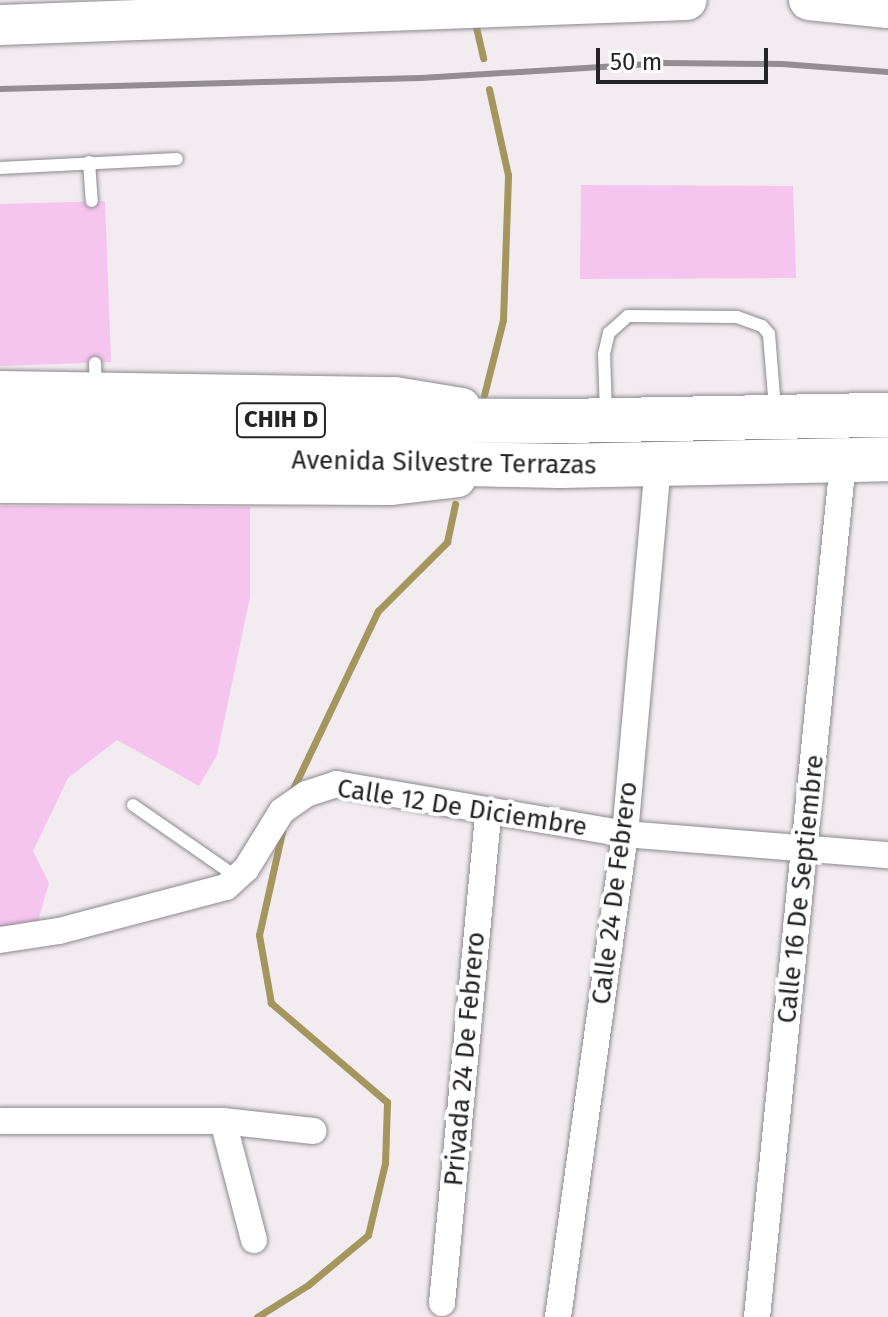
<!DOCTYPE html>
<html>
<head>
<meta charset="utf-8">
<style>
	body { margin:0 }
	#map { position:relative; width:888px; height:1317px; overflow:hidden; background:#f2ecf1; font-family:"Fira Sans",sans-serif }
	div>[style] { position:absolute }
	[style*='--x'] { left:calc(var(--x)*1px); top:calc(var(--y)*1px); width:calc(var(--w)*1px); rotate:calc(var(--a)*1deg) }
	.stream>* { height:7px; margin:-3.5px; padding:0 3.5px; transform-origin:3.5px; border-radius:3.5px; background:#a4965d }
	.building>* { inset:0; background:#f5c4ef }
	.roads { filter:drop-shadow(0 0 2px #8e898d) drop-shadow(0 0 2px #8e898d) }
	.lane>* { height:12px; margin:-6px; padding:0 6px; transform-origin:6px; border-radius:6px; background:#fff }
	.street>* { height:26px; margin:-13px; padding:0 13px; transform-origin:13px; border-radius:13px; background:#fff }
	.secondary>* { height:36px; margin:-18px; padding:0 18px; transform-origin:18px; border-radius:18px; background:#fff }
	.primary>* { height:40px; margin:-20px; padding:0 20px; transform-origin:20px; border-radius:20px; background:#fff }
	.highway>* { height:44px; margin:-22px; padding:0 22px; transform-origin:22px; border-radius:22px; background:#fff }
	.rail>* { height:6px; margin:-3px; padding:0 3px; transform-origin:3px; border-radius:3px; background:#938e92 }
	span { translate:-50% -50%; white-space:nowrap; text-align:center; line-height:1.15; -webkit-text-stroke:8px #fff; paint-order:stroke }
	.shield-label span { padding:2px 6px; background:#fff; border:2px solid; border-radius:6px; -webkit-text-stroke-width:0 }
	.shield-label { font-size:24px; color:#252325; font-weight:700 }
	.street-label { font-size:26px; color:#252325 }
	.scale { position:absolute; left:596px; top:48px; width:172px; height:36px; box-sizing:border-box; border:4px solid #252325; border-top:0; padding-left:10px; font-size:24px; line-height:28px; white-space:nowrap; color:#252325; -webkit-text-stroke:6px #fff; paint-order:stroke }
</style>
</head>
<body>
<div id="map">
	<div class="stream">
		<div style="--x:476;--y:27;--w:32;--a:77"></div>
		<div style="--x:484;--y:395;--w:77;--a:-75.8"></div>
		<div style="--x:503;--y:320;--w:145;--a:-88"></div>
		<div style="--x:508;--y:175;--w:88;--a:-102.5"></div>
		<div style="--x:291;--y:793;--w:202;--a:-64.5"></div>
		<div style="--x:378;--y:611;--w:98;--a:-45"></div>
		<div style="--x:447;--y:542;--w:39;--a:-78"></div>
		<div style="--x:257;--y:1317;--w:60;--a:-32.1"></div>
		<div style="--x:308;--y:1285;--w:78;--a:-39.8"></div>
		<div style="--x:368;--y:1235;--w:74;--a:-76.7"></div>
		<div style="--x:385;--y:1163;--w:61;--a:-88.1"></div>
		<div style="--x:387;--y:1102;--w:153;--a:-139.5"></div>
		<div style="--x:271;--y:1003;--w:69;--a:-100"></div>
		<div style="--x:259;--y:935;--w:106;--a:-77.4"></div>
	</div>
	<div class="building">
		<div style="clip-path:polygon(581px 185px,793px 186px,796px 278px,580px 279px)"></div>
		<div style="clip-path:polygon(105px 201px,111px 362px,0 366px,0 204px)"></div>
		<div style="clip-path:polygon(0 506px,250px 507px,250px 597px,217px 755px,199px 786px,117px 740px,68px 778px,33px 851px,49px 883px,36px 928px,0 929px)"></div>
	</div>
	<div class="roads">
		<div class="lane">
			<div style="--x:89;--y:162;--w:39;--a:86"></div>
			<div style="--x:0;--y:168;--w:177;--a:-2.9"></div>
			<div style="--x:95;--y:363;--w:24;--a:88"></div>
			<div style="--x:606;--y:414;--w:60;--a:-91.9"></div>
			<div style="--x:604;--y:354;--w:22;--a:-77"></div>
			<div style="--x:609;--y:333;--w:25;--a:-42"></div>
			<div style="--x:628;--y:316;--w:109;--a:0.5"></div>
			<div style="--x:737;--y:317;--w:27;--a:20"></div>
			<div style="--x:762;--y:326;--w:11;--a:49"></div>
			<div style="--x:769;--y:334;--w:75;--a:85.4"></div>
			<div style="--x:133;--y:805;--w:128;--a:34.8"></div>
		</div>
		<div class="street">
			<div style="--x:0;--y:940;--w:60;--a:-8.7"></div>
			<div style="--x:59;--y:931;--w:173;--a:-14.8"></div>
			<div style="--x:226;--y:887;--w:27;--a:-42"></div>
			<div style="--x:246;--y:869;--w:68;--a:-58.2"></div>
			<div style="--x:282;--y:811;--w:29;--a:-35"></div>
			<div style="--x:306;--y:794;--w:32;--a:-18"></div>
			<div style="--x:336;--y:784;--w:293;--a:9.8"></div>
			<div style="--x:625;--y:834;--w:264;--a:4.6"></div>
			<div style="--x:0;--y:1121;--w:223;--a:0"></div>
			<div style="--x:223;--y:1121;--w:91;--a:6.3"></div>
			<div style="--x:223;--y:1121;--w:123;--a:75.4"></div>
			<div style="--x:442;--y:1303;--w:491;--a:-84.6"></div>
			<div style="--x:558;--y:1317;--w:488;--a:-82.1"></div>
			<div style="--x:625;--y:834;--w:368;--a:-84.9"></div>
			<div style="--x:757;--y:1317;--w:860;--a:-84.26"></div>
		</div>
		<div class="secondary">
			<div style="--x:0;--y:389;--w:395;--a:0.9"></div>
			<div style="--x:395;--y:395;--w:68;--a:9.3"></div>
			<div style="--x:0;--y:485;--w:390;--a:0.3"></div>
			<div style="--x:390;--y:487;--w:68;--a:-6.7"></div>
		</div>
		<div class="primary">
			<div style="--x:809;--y:0;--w:79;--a:5.8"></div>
			<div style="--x:0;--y:25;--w:687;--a:-2.08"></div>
		</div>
		<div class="highway">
			<div style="--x:0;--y:418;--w:563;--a:0.31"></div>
			<div style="--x:563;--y:421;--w:325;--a:-1.1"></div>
			<div style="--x:0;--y:454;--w:560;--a:1.23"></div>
			<div style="--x:560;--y:466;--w:328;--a:-1.2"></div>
		</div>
	</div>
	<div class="rail">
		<div style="--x:0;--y:89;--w:421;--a:-1.5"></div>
		<div style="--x:421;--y:78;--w:242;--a:-3.5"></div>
		<div style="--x:663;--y:63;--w:119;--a:0.5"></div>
		<div style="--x:782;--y:64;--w:106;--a:4.3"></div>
	</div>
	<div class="shield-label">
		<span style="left:281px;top:420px">CHIH D</span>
	</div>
	<div class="street-label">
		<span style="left:444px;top:463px;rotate:1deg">Avenida Silvestre Terrazas</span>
		<span style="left:462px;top:808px;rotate:9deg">Calle 12 De Diciembre</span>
		<span style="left:801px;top:889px;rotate:-84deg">Calle 16 De Septiembre</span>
		<span style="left:615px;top:893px;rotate:-83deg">Calle 24 De Febrero</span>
		<span style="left:465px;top:1059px;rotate:-85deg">Privada 24 De Febrero</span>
	</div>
	<div class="scale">50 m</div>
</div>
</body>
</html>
